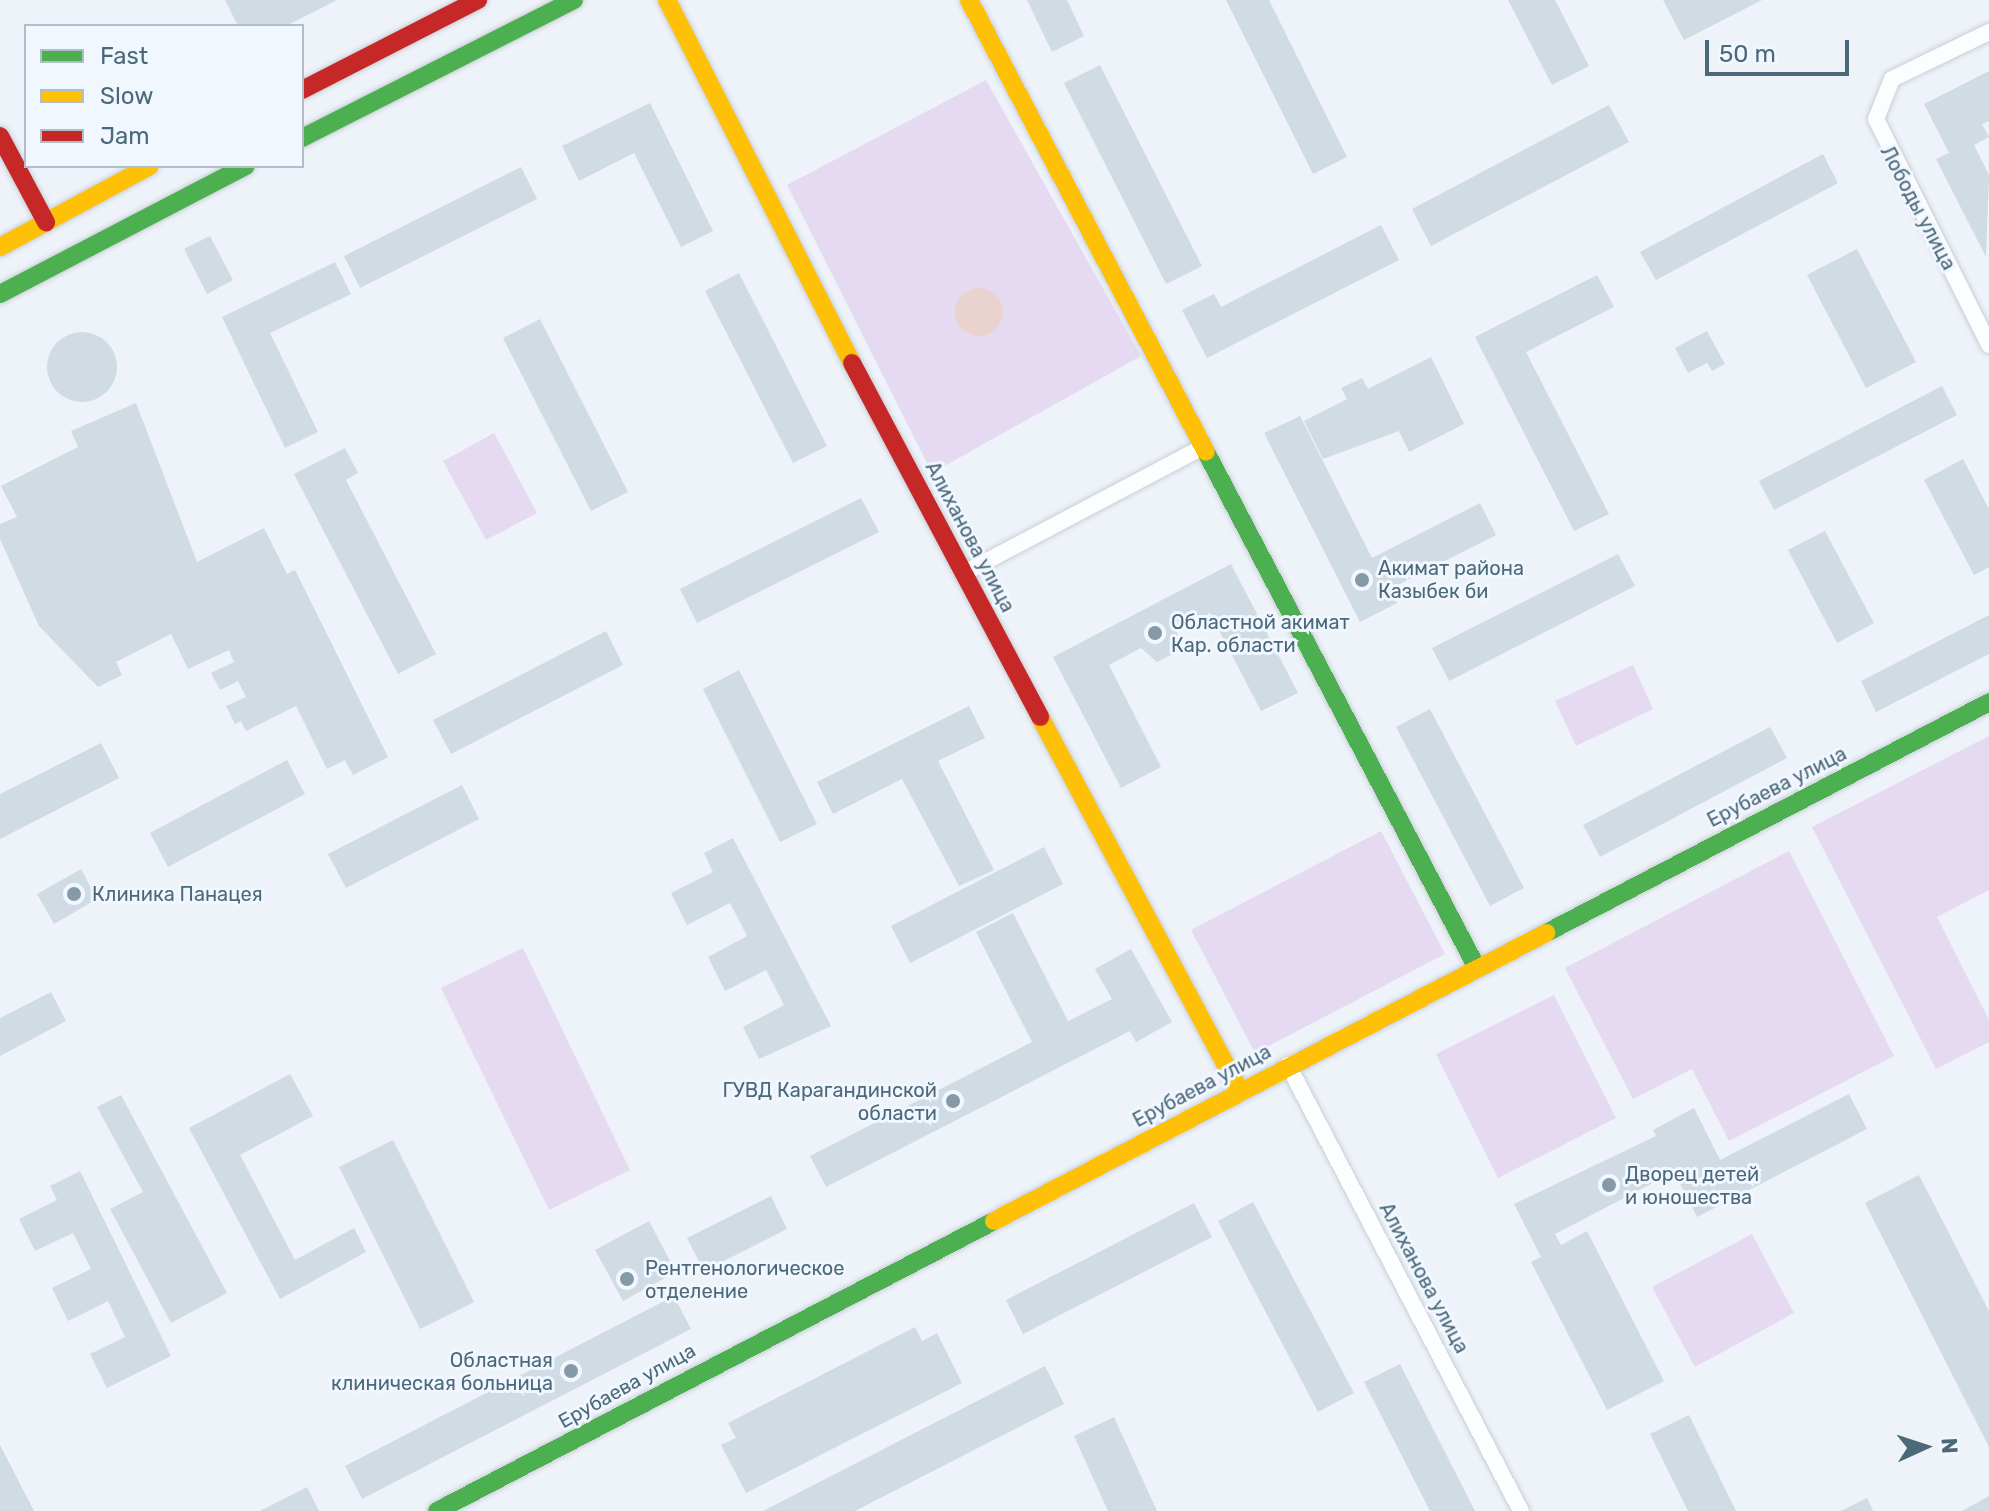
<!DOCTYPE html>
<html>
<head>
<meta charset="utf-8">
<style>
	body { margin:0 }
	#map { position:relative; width:1989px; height:1511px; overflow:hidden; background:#eef2f9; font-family:Rubik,sans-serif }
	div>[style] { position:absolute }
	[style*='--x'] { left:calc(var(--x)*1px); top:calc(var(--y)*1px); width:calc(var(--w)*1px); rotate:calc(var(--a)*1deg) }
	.green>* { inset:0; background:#e5daf2 }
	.water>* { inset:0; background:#ead2cf }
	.round { border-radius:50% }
	.building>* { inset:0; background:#d1dbe3 }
	.roads { filter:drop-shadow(0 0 2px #c8cfd5) drop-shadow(0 0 2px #c8cfd5) }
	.street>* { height:16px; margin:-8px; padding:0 8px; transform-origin:8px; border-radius:8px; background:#fcfdfe }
	.fast>* { height:18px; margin:-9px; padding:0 9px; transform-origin:9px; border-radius:9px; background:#4caf50 }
	.slow>* { height:18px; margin:-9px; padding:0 9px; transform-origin:9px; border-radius:9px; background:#ffc107 }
	.jam>* { height:18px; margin:-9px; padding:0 9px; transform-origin:9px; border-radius:9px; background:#c62828 }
	.dots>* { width:22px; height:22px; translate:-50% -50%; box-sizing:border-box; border:4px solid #f1f7ff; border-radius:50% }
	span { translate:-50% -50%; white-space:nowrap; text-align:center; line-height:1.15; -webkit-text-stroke:6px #f1f7ff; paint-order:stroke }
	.street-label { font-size:20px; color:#4c6979 }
	.poi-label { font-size:20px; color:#4c6979 }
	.left { translate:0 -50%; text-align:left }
	.right { translate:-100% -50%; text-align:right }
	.legend { position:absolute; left:24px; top:24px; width:280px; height:144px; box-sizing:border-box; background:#f1f7ff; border:2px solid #afbec9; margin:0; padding:10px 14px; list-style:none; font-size:24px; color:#4c6979 }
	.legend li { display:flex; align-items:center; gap:16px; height:40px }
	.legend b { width:40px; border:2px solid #afbec9 }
	.north { position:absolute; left:1885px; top:1407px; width:80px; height:80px; -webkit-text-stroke:6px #f1f7ff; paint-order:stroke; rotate:87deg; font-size:22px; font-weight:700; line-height:32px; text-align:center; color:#4c6979 }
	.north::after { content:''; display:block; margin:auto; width:28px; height:36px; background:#4c6979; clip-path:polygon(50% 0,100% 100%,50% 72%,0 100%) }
	.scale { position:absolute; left:1705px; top:40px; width:144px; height:36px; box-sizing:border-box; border:4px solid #4c6979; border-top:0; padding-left:10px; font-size:24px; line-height:28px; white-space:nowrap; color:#4c6979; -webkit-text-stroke:6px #f1f7ff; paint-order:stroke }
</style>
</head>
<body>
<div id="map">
	<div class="green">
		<div style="clip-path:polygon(986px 80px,1141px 356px,932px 473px,787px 185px)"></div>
		<div style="clip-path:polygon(494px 433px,537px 513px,486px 540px,443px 461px)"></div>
		<div style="clip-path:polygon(1633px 665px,1653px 709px,1576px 746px,1555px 701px)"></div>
		<div style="clip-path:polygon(1989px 736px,1989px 890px,1937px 917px,1989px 1020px,1989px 1042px,1936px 1069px,1812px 827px)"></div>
		<div style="clip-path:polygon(1381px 831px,1445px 954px,1255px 1053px,1191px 930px)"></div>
		<div style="clip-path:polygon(1789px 851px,1894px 1056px,1729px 1141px,1692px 1069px,1633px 1099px,1565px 968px)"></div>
		<div style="clip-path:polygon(523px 948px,630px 1170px,549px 1210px,441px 988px)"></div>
		<div style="clip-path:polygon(1554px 995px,1616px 1118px,1498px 1178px,1436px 1054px)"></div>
		<div style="clip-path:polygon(1752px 1234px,1794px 1313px,1695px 1367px,1652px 1287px)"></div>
	</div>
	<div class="water">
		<div class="round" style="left:955px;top:288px;width:48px;height:48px"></div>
	</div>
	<div class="building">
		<div style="clip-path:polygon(225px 0,337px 0,286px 26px,238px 26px)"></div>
		<div style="clip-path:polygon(1027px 0,1067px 0,1084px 36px,1052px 52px)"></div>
		<div style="clip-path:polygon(1226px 0,1269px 0,1347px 157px,1313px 174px)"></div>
		<div style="clip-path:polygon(1508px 0,1555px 0,1589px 66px,1552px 85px)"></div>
		<div style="clip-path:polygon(1663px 0,1762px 0,1684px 40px)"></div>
		<div style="clip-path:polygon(1100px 65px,1202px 266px,1166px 284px,1064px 83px)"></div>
		<div style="clip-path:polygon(1989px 71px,1989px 121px,1982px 124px,1989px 137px,1974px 145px,1989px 175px,1986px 257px,1936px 159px,1949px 153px,1924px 104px)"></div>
		<div style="clip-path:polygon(650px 103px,713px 231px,681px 247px,634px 153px,579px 181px,562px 146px)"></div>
		<div style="clip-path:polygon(1609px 105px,1629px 142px,1431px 246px,1412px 209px)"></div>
		<div style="clip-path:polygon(1823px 154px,1838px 183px,1656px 280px,1640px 252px)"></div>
		<div style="clip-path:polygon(521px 167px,537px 199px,360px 288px,344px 256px)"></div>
		<div style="clip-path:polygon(1381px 225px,1399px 260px,1207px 358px,1182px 310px,1214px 294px,1221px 307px)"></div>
		<div style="clip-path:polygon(210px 236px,233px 280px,207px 294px,184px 249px)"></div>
		<div style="clip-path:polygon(1857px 249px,1916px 362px,1866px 388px,1807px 275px)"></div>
		<div style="clip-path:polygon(335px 262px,351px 294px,270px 333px,318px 432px,285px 448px,222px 317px)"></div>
		<div style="clip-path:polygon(739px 273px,827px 446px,793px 463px,705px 291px)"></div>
		<div style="clip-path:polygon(1597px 275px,1614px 307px,1526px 352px,1609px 514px,1574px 531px,1475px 337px)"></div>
		<div style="clip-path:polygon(540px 319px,628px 492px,591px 511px,503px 338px)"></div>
		<div style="clip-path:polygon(1707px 331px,1725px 364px,1712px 371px,1707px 363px,1688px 373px,1675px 348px)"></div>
		<div class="round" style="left:47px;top:332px;width:70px;height:70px"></div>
		<div style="clip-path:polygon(1431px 357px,1464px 424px,1409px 452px,1399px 431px,1323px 459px,1304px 421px,1347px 399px,1341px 388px,1362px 378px,1368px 389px)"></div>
		<div style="clip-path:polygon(1942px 386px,1957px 415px,1774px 510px,1759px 481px)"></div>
		<div style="clip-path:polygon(136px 403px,197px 562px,264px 528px,287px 574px,295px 570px,388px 757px,353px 775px,345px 760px,327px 769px,296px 706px,246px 731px,241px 721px,235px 724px,226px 706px,246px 697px,238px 681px,220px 690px,211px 673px,234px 662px,229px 650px,188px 669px,171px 634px,116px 662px,122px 675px,98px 687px,39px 626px,0 539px,0 524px,17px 517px,1px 486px,78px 447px,71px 431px)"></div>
		<div style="clip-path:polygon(1300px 416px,1372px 558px,1480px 503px,1496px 535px,1390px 589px,1397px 603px,1360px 622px,1264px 433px)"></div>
		<div style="clip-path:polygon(345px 448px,358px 473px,346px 480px,436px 654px,398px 674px,294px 474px)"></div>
		<div style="clip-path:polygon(1963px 459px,1989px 509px,1989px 567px,1974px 575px,1924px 480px)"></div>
		<div style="clip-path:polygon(861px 498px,879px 532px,697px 623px,680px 589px)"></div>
		<div style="clip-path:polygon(1825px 531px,1874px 623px,1837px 643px,1788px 550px)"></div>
		<div style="clip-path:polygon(1618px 554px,1635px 586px,1449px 681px,1432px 648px)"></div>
		<div style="clip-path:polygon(1231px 564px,1298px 693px,1261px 711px,1210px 613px,1177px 630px,1180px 650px,1157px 662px,1141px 648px,1109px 665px,1161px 767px,1121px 788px,1053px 657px)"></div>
		<div style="clip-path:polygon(1989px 615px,1989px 654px,1876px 712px,1861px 681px)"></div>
		<div style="clip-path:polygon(606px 631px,623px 665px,451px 754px,433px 720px)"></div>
		<div style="clip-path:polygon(739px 670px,817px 824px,780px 842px,703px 689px)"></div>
		<div style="clip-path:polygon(969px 706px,985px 738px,938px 761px,994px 870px,959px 886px,902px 779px,833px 814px,817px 782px)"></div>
		<div style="clip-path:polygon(1430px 709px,1524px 888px,1490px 906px,1396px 727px)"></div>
		<div style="clip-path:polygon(1770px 727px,1787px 758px,1600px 857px,1583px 825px)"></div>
		<div style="clip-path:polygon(101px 743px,119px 778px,0 839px,0 794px)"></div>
		<div style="clip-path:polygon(287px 760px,305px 794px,168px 867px,150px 833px)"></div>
		<div style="clip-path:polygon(462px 785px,479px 819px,346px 888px,328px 854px)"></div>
		<div style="clip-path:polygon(733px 838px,831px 1026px,759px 1059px,743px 1027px,784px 1005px,766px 970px,725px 991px,708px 957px,747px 936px,730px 903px,687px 925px,671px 893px,713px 872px,704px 853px)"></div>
		<div style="clip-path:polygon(1044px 847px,1063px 884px,910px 963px,891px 926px)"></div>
		<div style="clip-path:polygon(81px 869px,97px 899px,54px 924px,37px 894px)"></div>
		<div style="clip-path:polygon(1013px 913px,1068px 1021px,1112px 999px,1095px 969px,1131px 949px,1172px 1022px,1136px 1042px,1130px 1031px,826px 1187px,810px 1156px,1032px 1042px,976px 932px)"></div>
		<div style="clip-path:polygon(51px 992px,66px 1021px,0 1056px,0 1018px)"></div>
		<div style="clip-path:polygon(290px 1074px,313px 1116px,240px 1155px,295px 1260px,354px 1228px,366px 1252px,280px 1299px,189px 1128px)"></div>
		<div style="clip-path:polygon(1849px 1094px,1867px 1129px,1697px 1217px,1674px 1172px,1555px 1234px,1561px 1245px,1587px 1231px,1664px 1381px,1607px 1410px,1531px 1262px,1541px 1257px,1514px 1204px,1656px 1136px,1653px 1130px,1694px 1108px,1720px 1160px)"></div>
		<div style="clip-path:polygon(121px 1095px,227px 1293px,171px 1323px,110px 1209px,143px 1192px,97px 1107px)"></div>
		<div style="clip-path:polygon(393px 1140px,474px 1302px,420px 1329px,339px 1167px)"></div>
		<div style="clip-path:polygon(80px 1171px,171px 1356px,107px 1388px,90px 1354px,125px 1337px,108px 1301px,68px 1321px,52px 1288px,91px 1269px,73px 1233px,35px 1251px,19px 1219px,57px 1200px,50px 1186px)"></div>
		<div style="clip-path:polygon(1919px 1175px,1989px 1311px,1989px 1447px,1865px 1203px)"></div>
		<div style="clip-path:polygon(771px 1196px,787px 1229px,704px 1271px,687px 1238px)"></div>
		<div style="clip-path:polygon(1253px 1202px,1354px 1393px,1318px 1412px,1218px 1221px)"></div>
		<div style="clip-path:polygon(1194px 1203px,1212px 1237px,1023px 1334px,1006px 1300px)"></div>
		<div style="clip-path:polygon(649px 1221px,676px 1272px,623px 1301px,595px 1250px)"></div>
		<div style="clip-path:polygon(674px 1296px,691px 1329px,362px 1499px,345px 1466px)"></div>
		<div style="clip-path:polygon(915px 1327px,922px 1341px,937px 1333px,962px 1383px,746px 1493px,721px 1445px,736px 1438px,728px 1423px)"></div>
		<div style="clip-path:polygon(1400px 1364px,1475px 1511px,1430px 1511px,1364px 1382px)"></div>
		<div style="clip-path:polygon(1045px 1366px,1064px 1404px,855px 1511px,763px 1511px)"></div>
		<div style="clip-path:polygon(1689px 1415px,1736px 1511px,1688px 1511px,1650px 1434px)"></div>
		<div style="clip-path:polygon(1114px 1417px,1157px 1511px,1108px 1511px,1074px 1436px)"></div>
		<div style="clip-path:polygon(0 1445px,34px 1511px,0 1511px)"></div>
		<div style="clip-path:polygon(307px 1487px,319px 1511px,260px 1511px)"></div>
		<div style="clip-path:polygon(1989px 1496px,1989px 1511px,1962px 1511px)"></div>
		<div style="clip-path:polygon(1867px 1498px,1873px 1511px,1841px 1511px)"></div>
	</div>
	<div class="roads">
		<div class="street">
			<div style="--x:1989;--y:32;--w:108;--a:154.1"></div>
			<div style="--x:1892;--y:79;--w:43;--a:111.8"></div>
			<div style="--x:1876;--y:119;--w:253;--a:63.4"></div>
			<div style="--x:964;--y:573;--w:268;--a:-27.8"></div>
			<div style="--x:1288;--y:1065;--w:503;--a:62.42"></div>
		</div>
		<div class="fast">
			<div style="--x:302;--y:138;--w:305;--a:-26.9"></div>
			<div style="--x:0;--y:294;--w:277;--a:-27.5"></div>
			<div style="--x:1206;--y:452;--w:583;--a:62.29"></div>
			<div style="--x:1546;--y:933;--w:500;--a:-27.5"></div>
			<div style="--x:437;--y:1511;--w:628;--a:-27.5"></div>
		</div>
		<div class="slow">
			<div style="--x:667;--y:0;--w:407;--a:63"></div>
			<div style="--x:969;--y:0;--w:510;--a:62.33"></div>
			<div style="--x:0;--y:247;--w:170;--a:-28.4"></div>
			<div style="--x:1040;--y:717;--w:425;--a:61.9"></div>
			<div style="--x:994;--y:1221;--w:623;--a:-27.55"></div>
		</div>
		<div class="jam">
			<div style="--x:302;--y:90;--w:198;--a:-27.1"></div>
			<div style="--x:0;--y:136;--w:98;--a:61.9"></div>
			<div style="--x:852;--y:363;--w:401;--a:62"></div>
		</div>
	</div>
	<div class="dots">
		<div style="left:1362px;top:580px;background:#8599a6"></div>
		<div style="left:1155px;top:633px;background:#8599a6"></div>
		<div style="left:74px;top:894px;background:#8599a6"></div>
		<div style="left:953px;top:1101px;background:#8599a6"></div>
		<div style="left:1609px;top:1185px;background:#8599a6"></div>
		<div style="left:627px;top:1279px;background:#8599a6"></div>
		<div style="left:571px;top:1371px;background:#8599a6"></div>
	</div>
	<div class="street-label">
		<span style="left:1918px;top:208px;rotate:62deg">Лободы улица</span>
		<span style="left:970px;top:537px;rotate:62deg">Алиханова улица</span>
		<span style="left:1777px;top:787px;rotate:-27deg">Ерубаева улица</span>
		<span style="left:1202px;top:1086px;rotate:-28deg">Ерубаева улица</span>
		<span style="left:1424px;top:1278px;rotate:62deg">Алиханова улица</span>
		<span style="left:627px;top:1386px;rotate:-29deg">Ерубаева улица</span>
	</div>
	<div class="poi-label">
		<span class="left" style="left:1378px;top:580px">Акимат района<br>Казыбек би</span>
		<span class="left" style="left:1171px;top:634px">Областной акимат<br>Кар. области</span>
		<span class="left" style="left:92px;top:894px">Клиника Панацея</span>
		<span class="right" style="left:937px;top:1102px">ГУВД Карагандинской<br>области</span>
		<span class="left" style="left:1625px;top:1186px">Дворец детей<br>и юношества</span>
		<span class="left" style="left:645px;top:1280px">Рентгенологическое<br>отделение</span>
		<span class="right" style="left:553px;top:1372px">Областная<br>клиническая больница</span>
	</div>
	<ul class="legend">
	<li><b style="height:10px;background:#4caf50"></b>Fast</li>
	<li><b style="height:10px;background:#ffc107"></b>Slow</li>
	<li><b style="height:10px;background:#c62828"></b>Jam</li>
	</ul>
	<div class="north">N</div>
	<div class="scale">50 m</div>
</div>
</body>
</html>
